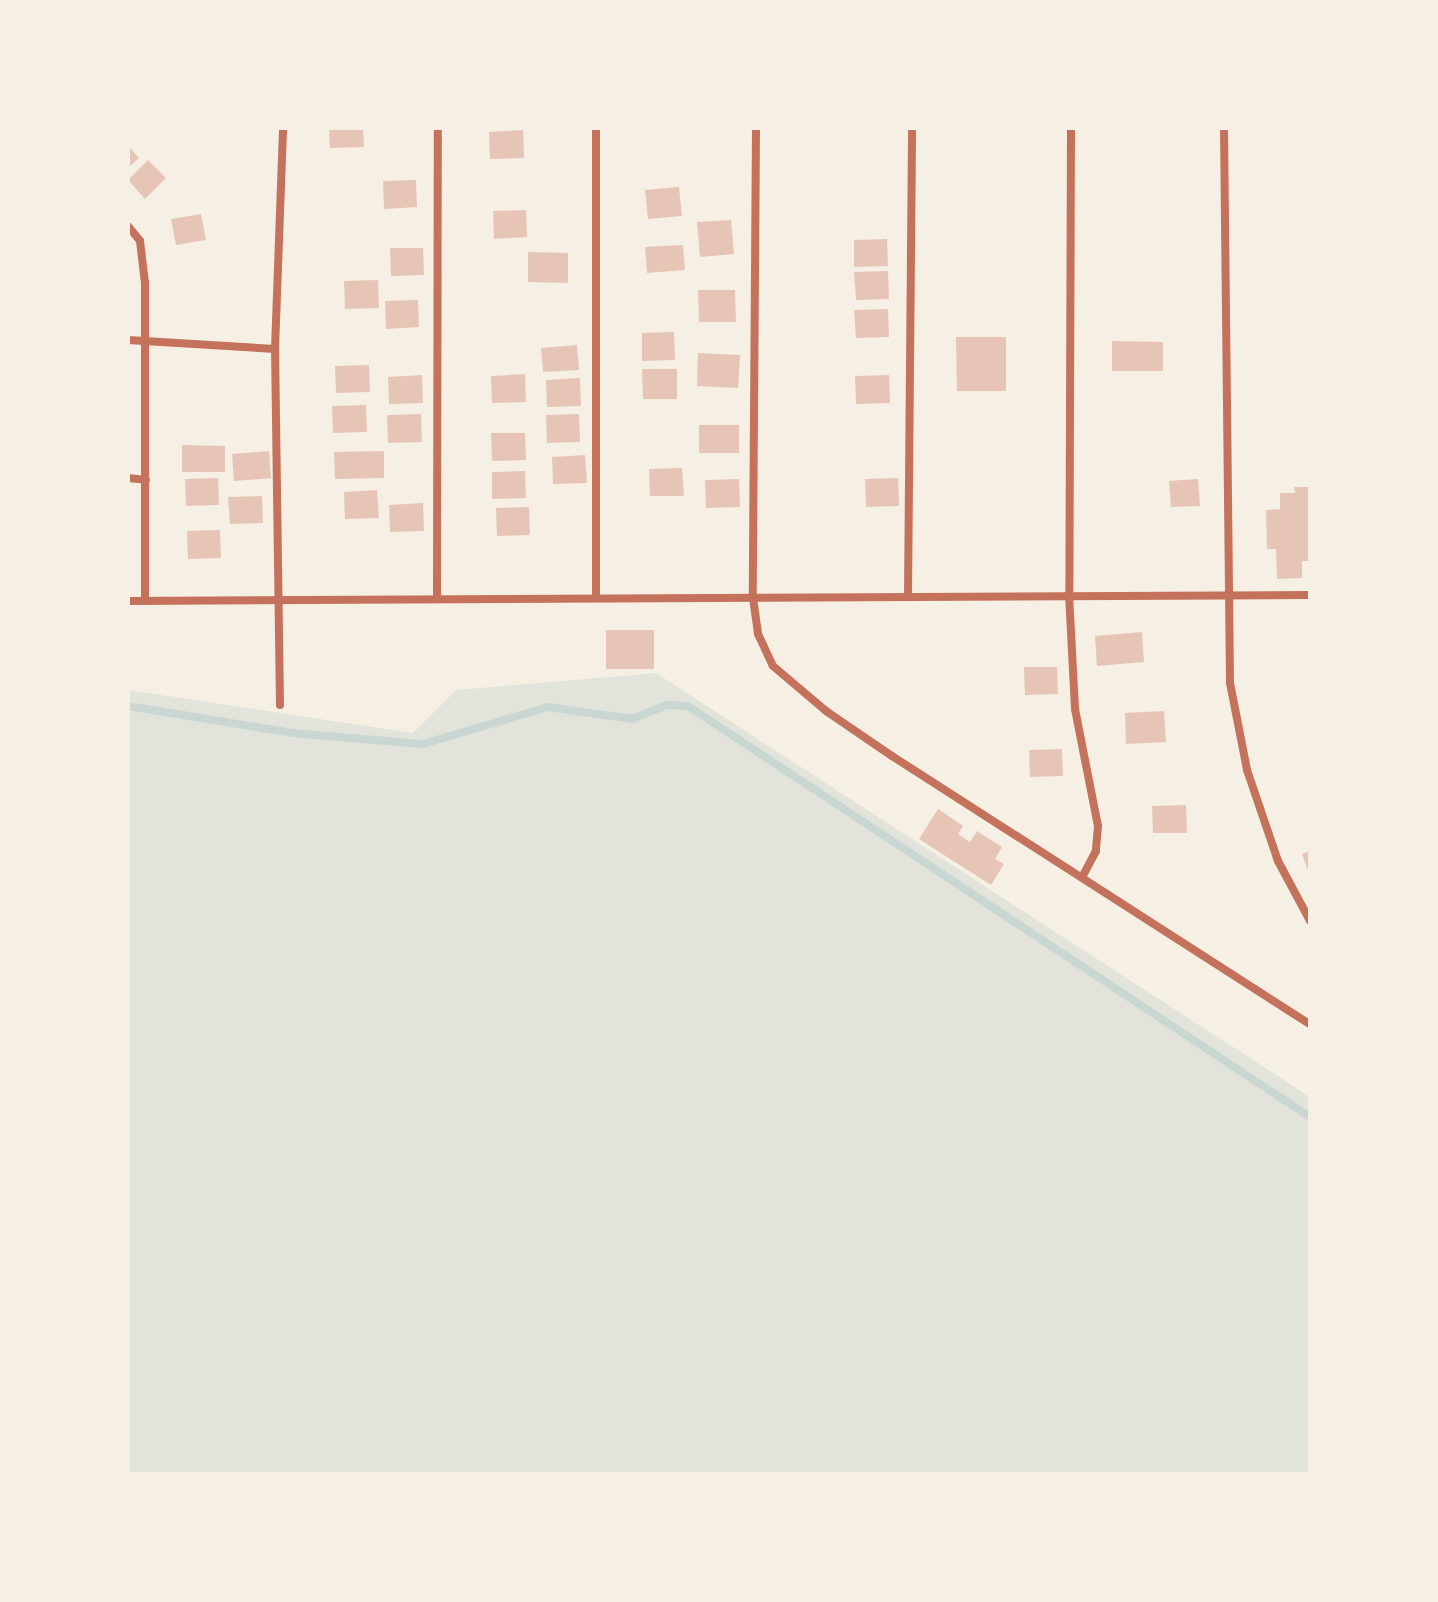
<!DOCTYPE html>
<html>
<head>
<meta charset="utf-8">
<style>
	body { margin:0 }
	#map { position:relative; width:1438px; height:1602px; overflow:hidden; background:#f6efe4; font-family:"Public Sans",sans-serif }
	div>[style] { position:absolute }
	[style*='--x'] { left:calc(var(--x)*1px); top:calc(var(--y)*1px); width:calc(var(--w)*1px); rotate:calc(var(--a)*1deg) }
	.green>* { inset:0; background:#e2e4dc }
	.stream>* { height:8px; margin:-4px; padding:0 4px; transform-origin:4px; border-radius:4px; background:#c9d6d2 }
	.building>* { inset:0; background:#e6c5b7 }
	.minor>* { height:8px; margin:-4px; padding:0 4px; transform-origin:4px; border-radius:4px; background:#c5725c }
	span { translate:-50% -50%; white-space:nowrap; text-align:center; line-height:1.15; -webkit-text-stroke:6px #f6efe4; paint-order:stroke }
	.frame { position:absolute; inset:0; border:130px solid #f6efe4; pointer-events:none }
</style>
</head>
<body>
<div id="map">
	<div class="green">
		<div style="clip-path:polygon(656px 673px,1310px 1097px,1310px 1474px,128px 1474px,128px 690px,413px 733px,456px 690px)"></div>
	</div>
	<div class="stream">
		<div style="--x:128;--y:706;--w:166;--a:9.3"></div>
		<div style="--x:292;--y:733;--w:131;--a:4.8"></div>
		<div style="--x:423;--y:744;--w:130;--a:-16.5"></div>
		<div style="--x:548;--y:707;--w:85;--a:8.1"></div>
		<div style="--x:632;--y:719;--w:38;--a:-22"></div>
		<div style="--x:667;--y:705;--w:21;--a:3"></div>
		<div style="--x:688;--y:706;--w:746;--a:33.46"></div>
	</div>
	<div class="building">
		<div style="clip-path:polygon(329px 128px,363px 128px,364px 147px,330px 148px)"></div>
		<div style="clip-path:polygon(523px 130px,524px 158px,490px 159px,489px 132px)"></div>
		<div style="clip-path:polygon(128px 146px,139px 158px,128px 168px)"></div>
		<div style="clip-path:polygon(148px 160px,166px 178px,145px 199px,128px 180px)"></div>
		<div style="clip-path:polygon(416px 180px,417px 207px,384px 209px,383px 181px)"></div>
		<div style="clip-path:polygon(679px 187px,682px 216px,648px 219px,645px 190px)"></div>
		<div style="clip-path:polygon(526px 210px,527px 237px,494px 239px,493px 211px)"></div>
		<div style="clip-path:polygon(201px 214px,206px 240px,176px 245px,171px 219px)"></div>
		<div style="clip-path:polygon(731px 220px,734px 254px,700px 257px,697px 222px)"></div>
		<div style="clip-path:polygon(887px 239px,888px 266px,854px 267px,854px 240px)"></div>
		<div style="clip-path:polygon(683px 245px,685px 270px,647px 273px,645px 247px)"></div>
		<div style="clip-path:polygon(390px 248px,423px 248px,424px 275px,391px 276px)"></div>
		<div style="clip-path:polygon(528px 252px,568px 253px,568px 283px,528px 282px)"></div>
		<div style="clip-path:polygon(888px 271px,889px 299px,856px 300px,854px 272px)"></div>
		<div style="clip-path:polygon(378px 280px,379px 308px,345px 309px,344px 281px)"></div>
		<div style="clip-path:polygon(698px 290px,735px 290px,736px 322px,699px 322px)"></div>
		<div style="clip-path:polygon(418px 300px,419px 327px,386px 329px,385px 301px)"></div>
		<div style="clip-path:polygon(888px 309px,889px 337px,856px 338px,854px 310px)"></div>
		<div style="clip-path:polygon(674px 332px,675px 360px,642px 361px,642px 333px)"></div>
		<div style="clip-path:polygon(956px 337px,1006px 337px,1006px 391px,957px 391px)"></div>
		<div style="clip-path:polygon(1112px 341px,1163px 342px,1163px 371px,1112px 371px)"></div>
		<div style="clip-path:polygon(577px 345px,579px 370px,543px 372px,541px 348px)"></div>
		<div style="clip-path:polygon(698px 353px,740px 355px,738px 388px,697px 386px)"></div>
		<div style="clip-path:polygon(369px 365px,370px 392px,336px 393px,335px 366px)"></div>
		<div style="clip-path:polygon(642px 369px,677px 369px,677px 399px,643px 399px)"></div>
		<div style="clip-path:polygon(525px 374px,526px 402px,492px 403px,491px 376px)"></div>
		<div style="clip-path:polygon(422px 375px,423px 403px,389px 404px,388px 377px)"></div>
		<div style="clip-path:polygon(889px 375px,890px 403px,856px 404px,855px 376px)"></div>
		<div style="clip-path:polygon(580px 378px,581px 406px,547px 407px,546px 380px)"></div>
		<div style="clip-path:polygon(366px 405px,367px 432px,333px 433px,332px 406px)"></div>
		<div style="clip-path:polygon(421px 414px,422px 442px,388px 443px,387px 415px)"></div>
		<div style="clip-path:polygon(579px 414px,580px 442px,547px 443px,546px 415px)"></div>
		<div style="clip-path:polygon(699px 425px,739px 425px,739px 453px,699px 453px)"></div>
		<div style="clip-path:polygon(491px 433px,525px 433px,526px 460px,492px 461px)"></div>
		<div style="clip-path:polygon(182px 445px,225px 446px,225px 472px,182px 472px)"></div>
		<div style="clip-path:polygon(269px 451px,271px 478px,234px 481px,232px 454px)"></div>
		<div style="clip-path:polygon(384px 451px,384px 478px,335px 479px,334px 452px)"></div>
		<div style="clip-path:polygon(585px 455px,587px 483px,553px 484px,552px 457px)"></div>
		<div style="clip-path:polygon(682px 468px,684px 496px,650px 496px,649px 469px)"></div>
		<div style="clip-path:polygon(525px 471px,526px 498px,492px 499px,492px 472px)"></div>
		<div style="clip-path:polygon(218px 478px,219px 505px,186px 506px,185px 479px)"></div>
		<div style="clip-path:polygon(898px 478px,899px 506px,866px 507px,865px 479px)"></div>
		<div style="clip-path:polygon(739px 479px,740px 507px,706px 508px,705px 480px)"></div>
		<div style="clip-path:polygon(1198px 479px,1200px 506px,1171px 507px,1169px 481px)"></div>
		<div style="clip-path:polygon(1294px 487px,1310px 487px,1310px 561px,1302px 561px,1302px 578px,1277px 579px,1276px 549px,1267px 549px,1266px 510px,1280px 509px,1280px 493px,1295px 493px)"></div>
		<div style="clip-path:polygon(377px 490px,379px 518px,345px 519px,344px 492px)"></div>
		<div style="clip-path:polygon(262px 496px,263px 523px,230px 524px,228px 497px)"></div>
		<div style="clip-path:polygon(423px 503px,424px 531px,390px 532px,389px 505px)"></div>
		<div style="clip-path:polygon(529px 507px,530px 535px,497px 536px,496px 508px)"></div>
		<div style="clip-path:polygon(220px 530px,221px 558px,188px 559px,187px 531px)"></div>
		<div style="clip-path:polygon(606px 630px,654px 630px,654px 669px,606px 669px)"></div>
		<div style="clip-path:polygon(1142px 632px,1144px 662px,1097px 666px,1095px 636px)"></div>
		<div style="clip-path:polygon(1024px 667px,1057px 667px,1058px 694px,1025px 695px)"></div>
		<div style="clip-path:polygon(1164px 711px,1166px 742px,1126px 744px,1125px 713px)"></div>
		<div style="clip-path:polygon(1062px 749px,1063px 776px,1030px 777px,1029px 750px)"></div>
		<div style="clip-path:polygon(1186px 805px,1187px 833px,1153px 833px,1152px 806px)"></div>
		<div style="clip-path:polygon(938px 809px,963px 826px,958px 834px,970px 842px,977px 831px,1002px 847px,995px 859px,1004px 864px,991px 885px,919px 839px)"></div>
		<div style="clip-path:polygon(1310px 851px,1310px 876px,1302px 854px)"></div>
	</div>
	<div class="minor">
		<div style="--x:756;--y:128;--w:470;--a:90.4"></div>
		<div style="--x:753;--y:598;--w:36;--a:82"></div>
		<div style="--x:758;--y:634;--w:35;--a:65"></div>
		<div style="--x:773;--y:666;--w:70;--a:40.3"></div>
		<div style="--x:826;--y:711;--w:80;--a:34.3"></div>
		<div style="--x:892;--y:756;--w:497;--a:32.7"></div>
		<div style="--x:1071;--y:128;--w:466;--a:90.2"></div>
		<div style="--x:1069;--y:594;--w:115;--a:87"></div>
		<div style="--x:1075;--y:709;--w:119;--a:78.9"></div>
		<div style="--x:1098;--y:826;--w:25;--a:95"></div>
		<div style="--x:1096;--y:851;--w:27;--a:118"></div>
		<div style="--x:1224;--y:128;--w:555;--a:89.38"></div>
		<div style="--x:1230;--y:683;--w:89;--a:78.9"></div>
		<div style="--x:1247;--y:770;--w:96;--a:71.2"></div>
		<div style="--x:1278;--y:861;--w:68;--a:61.9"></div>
		<div style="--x:128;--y:226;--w:19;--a:51"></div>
		<div style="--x:140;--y:241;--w:42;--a:83.2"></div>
		<div style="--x:145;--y:283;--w:318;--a:90"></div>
		<div style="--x:128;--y:340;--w:147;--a:3.5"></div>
		<div style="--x:128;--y:478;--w:18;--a:6"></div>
		<div style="--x:437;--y:595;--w:467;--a:-89.9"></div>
		<div style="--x:908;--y:596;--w:468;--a:-89.5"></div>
		<div style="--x:596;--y:597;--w:469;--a:-90"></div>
		<div style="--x:128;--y:601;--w:1182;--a:-0.29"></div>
		<div style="--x:280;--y:705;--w:356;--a:-90.8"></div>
		<div style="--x:275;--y:349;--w:221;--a:-87.9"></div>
	</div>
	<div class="frame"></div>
</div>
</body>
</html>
